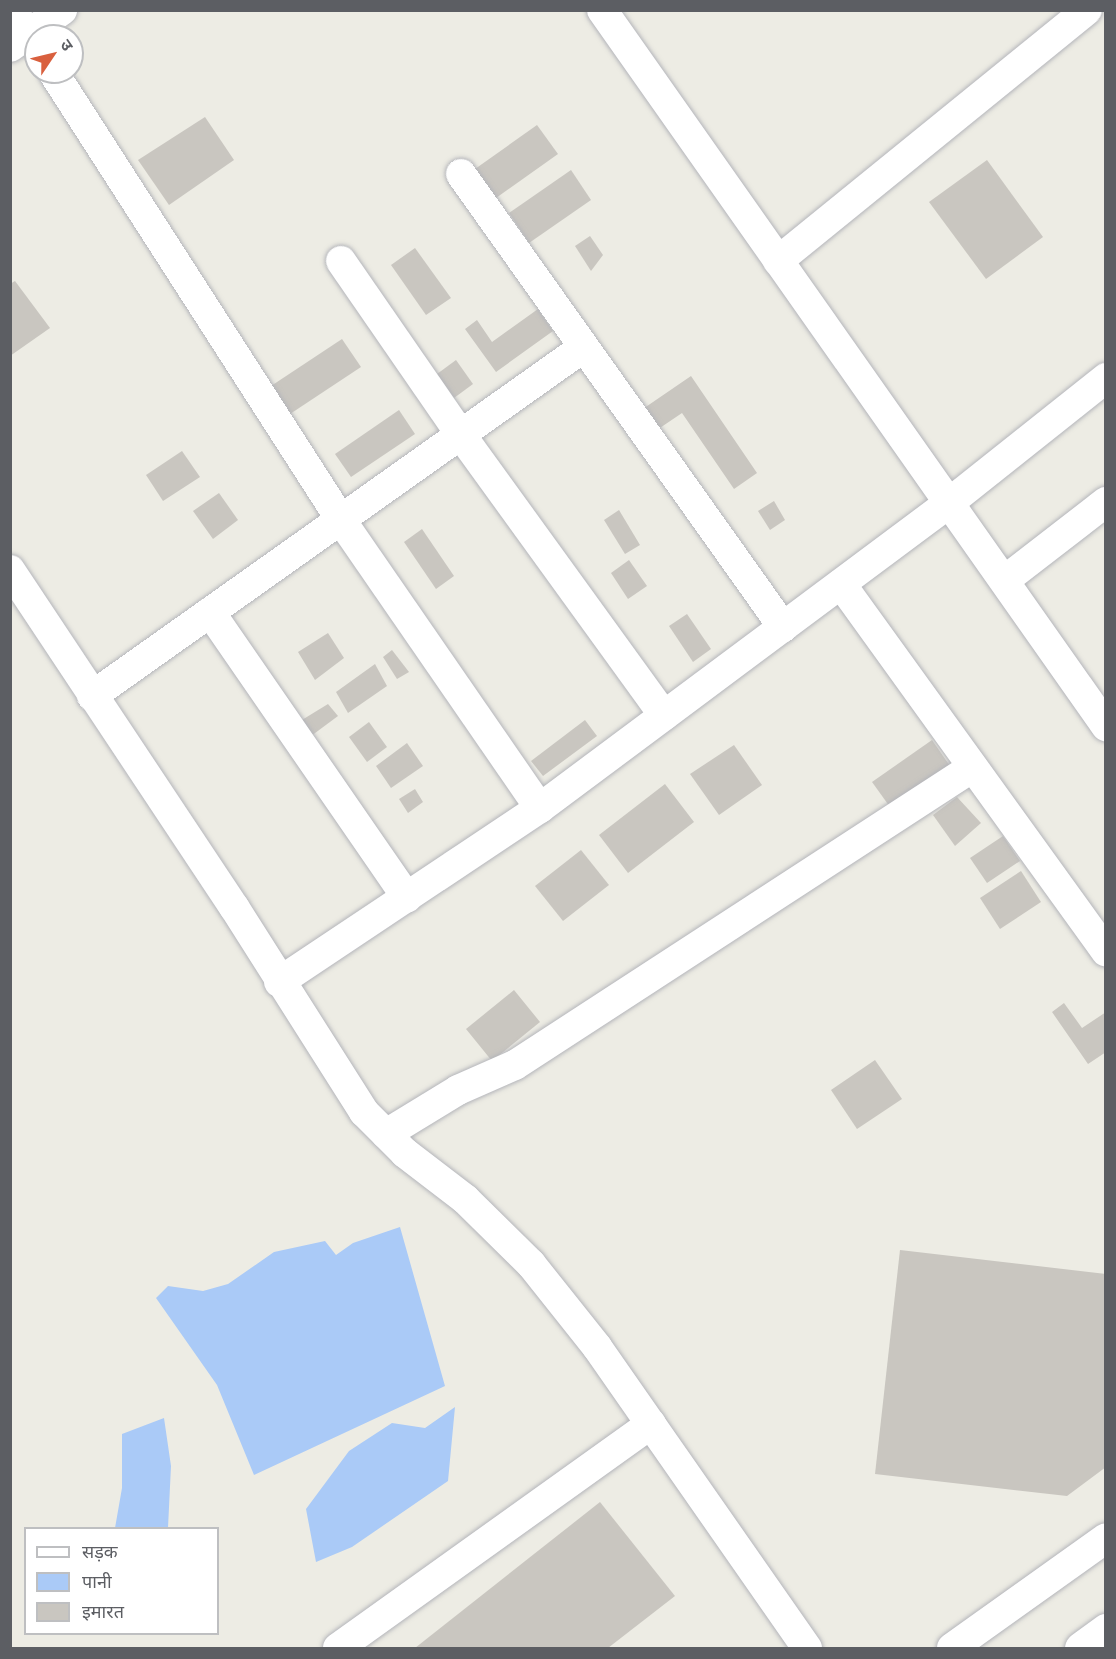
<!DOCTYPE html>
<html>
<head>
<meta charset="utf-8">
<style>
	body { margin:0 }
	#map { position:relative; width:1116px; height:1659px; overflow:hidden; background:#edece4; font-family:"Open Sans","Noto Sans Devanagari",sans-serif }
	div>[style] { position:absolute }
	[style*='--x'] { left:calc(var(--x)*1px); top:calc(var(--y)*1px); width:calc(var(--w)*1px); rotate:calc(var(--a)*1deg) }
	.water>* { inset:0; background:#aacaf7 }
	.building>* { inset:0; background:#c9c6c0 }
	.roads { filter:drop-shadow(0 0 2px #b4b5ba) drop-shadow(0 0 2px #b4b5ba) }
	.minor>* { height:30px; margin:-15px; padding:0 15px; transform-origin:15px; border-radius:15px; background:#fff }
	.tertiary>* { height:33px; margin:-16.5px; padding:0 16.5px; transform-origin:16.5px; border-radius:16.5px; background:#fff }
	span { translate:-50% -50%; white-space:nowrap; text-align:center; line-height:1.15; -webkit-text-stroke:6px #fff; paint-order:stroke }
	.frame { position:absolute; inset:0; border:12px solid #5c5e63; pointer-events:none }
	.legend { position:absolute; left:24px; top:1527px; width:195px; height:108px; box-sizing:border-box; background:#fff; border:2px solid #bebfc1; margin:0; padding:8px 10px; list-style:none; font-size:18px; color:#5c5e63 }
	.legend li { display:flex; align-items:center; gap:12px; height:30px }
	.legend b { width:30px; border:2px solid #bebfc1 }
	.north { position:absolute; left:24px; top:24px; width:60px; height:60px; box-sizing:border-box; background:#fff; border:2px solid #bebfc1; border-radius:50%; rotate:55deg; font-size:16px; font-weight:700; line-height:24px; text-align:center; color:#5c5e63 }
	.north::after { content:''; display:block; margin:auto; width:21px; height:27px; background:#d9603e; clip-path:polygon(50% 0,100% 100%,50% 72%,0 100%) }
</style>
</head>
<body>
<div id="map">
	<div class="water">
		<div style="clip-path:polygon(400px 1227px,445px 1386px,254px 1475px,217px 1385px,156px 1298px,168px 1286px,203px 1291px,228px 1284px,274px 1252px,325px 1241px,336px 1255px,353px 1243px)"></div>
		<div style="clip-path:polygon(455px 1407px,448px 1481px,352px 1547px,316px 1562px,306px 1509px,349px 1451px,392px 1423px,425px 1428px)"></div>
		<div style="clip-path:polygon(164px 1418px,171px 1466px,168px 1528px,115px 1528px,122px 1488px,122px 1434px)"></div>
	</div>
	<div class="building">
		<div style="clip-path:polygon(205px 117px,234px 160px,169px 205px,138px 160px)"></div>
		<div style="clip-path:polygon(537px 125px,558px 154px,496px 198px,475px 169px)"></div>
		<div style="clip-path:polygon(987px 160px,1043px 237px,986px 279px,929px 202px)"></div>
		<div style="clip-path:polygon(571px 170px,591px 200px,529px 243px,509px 213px)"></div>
		<div style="clip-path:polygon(590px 236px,603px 255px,591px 271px,575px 246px)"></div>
		<div style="clip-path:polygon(415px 248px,451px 298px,426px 315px,391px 265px)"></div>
		<div style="clip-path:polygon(15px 281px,50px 328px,10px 356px,10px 284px)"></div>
		<div style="clip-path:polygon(538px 309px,553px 331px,496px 372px,465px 329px,477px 320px,492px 342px)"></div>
		<div style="clip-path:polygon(342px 339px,361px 367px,290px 414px,271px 386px)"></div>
		<div style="clip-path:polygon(456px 360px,473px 384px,454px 398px,437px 374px)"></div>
		<div style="clip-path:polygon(691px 376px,757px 473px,734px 489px,682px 413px,648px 436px,634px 415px)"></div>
		<div style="clip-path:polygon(399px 410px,415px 434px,351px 477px,335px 454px)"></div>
		<div style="clip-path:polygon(182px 451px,200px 477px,163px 501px,146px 475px)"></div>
		<div style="clip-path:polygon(219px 493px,238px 520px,213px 539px,193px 511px)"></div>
		<div style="clip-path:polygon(774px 501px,785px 520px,770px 530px,758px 511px)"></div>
		<div style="clip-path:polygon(619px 510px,640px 545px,625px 554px,604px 520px)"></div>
		<div style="clip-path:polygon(422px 529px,454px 576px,436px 589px,404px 542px)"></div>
		<div style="clip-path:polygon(629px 560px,647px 586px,628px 599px,611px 573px)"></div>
		<div style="clip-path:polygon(687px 614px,711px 649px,693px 662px,669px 626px)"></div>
		<div style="clip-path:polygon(328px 633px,344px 658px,315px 680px,298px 652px)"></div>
		<div style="clip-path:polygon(392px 650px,409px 672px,397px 679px,383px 657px)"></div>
		<div style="clip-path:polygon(375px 664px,387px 686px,348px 713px,336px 692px)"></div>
		<div style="clip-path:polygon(328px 704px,338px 716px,307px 739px,297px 723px)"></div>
		<div style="clip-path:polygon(585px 720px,597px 736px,543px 776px,531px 761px)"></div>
		<div style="clip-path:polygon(369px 722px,387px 747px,367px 762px,349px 737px)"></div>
		<div style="clip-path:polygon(932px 740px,950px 766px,890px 807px,872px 782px)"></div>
		<div style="clip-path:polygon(407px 743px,423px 766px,391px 788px,376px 766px)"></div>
		<div style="clip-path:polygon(734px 745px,762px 785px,719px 815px,690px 774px)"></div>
		<div style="clip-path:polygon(665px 784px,694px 822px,628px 873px,599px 835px)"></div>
		<div style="clip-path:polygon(415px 789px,423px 802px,408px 813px,399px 799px)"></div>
		<div style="clip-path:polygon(957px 797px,981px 823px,955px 846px,933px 815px)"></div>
		<div style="clip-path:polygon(1003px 836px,1020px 861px,987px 883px,970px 858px)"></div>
		<div style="clip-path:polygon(581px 850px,609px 885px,563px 921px,535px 886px)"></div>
		<div style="clip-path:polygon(1021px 871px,1041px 902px,1000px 929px,980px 898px)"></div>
		<div style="clip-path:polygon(514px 990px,540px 1022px,492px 1061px,466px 1029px)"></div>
		<div style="clip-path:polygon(1064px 1003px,1082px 1028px,1106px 1012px,1106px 1052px,1088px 1064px,1052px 1012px)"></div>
		<div style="clip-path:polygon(875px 1060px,902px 1099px,857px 1129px,831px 1090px)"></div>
		<div style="clip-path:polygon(900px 1250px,1106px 1274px,1106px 1467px,1067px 1496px,875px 1474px)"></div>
		<div style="clip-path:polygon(600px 1502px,675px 1596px,608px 1648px,415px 1648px)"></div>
	</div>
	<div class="roads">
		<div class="minor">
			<div style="--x:12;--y:10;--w:42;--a:55.6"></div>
			<div style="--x:602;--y:10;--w:876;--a:54.86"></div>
			<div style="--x:10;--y:47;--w:64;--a:-35.4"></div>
			<div style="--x:53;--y:72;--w:533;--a:57.26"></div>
			<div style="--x:341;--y:520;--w:350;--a:55.4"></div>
			<div style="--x:461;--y:174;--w:556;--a:54.59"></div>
			<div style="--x:341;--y:261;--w:211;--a:55.4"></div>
			<div style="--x:461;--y:435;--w:346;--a:54.1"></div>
			<div style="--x:778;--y:261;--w:398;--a:-39.1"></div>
			<div style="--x:10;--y:570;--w:405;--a:56.4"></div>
			<div style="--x:234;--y:907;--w:243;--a:57.6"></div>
			<div style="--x:364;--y:1112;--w:58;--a:45"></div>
			<div style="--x:405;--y:1153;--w:76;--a:37.5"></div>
			<div style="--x:465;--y:1199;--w:93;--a:44.6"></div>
			<div style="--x:531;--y:1264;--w:106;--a:51.5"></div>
			<div style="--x:597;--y:1347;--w:367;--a:55.1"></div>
			<div style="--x:1005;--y:580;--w:128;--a:-37.7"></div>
			<div style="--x:841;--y:584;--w:453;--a:54.2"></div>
			<div style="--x:210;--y:612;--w:347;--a:55.4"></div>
			<div style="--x:92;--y:696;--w:603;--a:-35.35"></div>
			<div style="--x:279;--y:982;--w:314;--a:-33.7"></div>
			<div style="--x:540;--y:808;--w:510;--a:-36.71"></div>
			<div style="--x:949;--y:503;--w:201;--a:-38.5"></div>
			<div style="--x:386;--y:1134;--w:84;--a:-31.4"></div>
			<div style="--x:458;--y:1090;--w:62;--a:-23.7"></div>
			<div style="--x:515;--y:1065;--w:546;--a:-33.05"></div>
			<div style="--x:338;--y:1648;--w:385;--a:-35.6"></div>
			<div style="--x:952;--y:1648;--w:189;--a:-35.5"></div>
		</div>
		<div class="tertiary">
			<div style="--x:1081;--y:1648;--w:31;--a:-36"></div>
		</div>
	</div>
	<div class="frame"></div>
	<ul class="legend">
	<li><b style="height:8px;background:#fff"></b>सड़क</li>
	<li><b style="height:16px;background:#aacaf7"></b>पानी</li>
	<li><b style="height:16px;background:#c9c6c0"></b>इमारत</li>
	</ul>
	<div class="north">उ</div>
</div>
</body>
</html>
